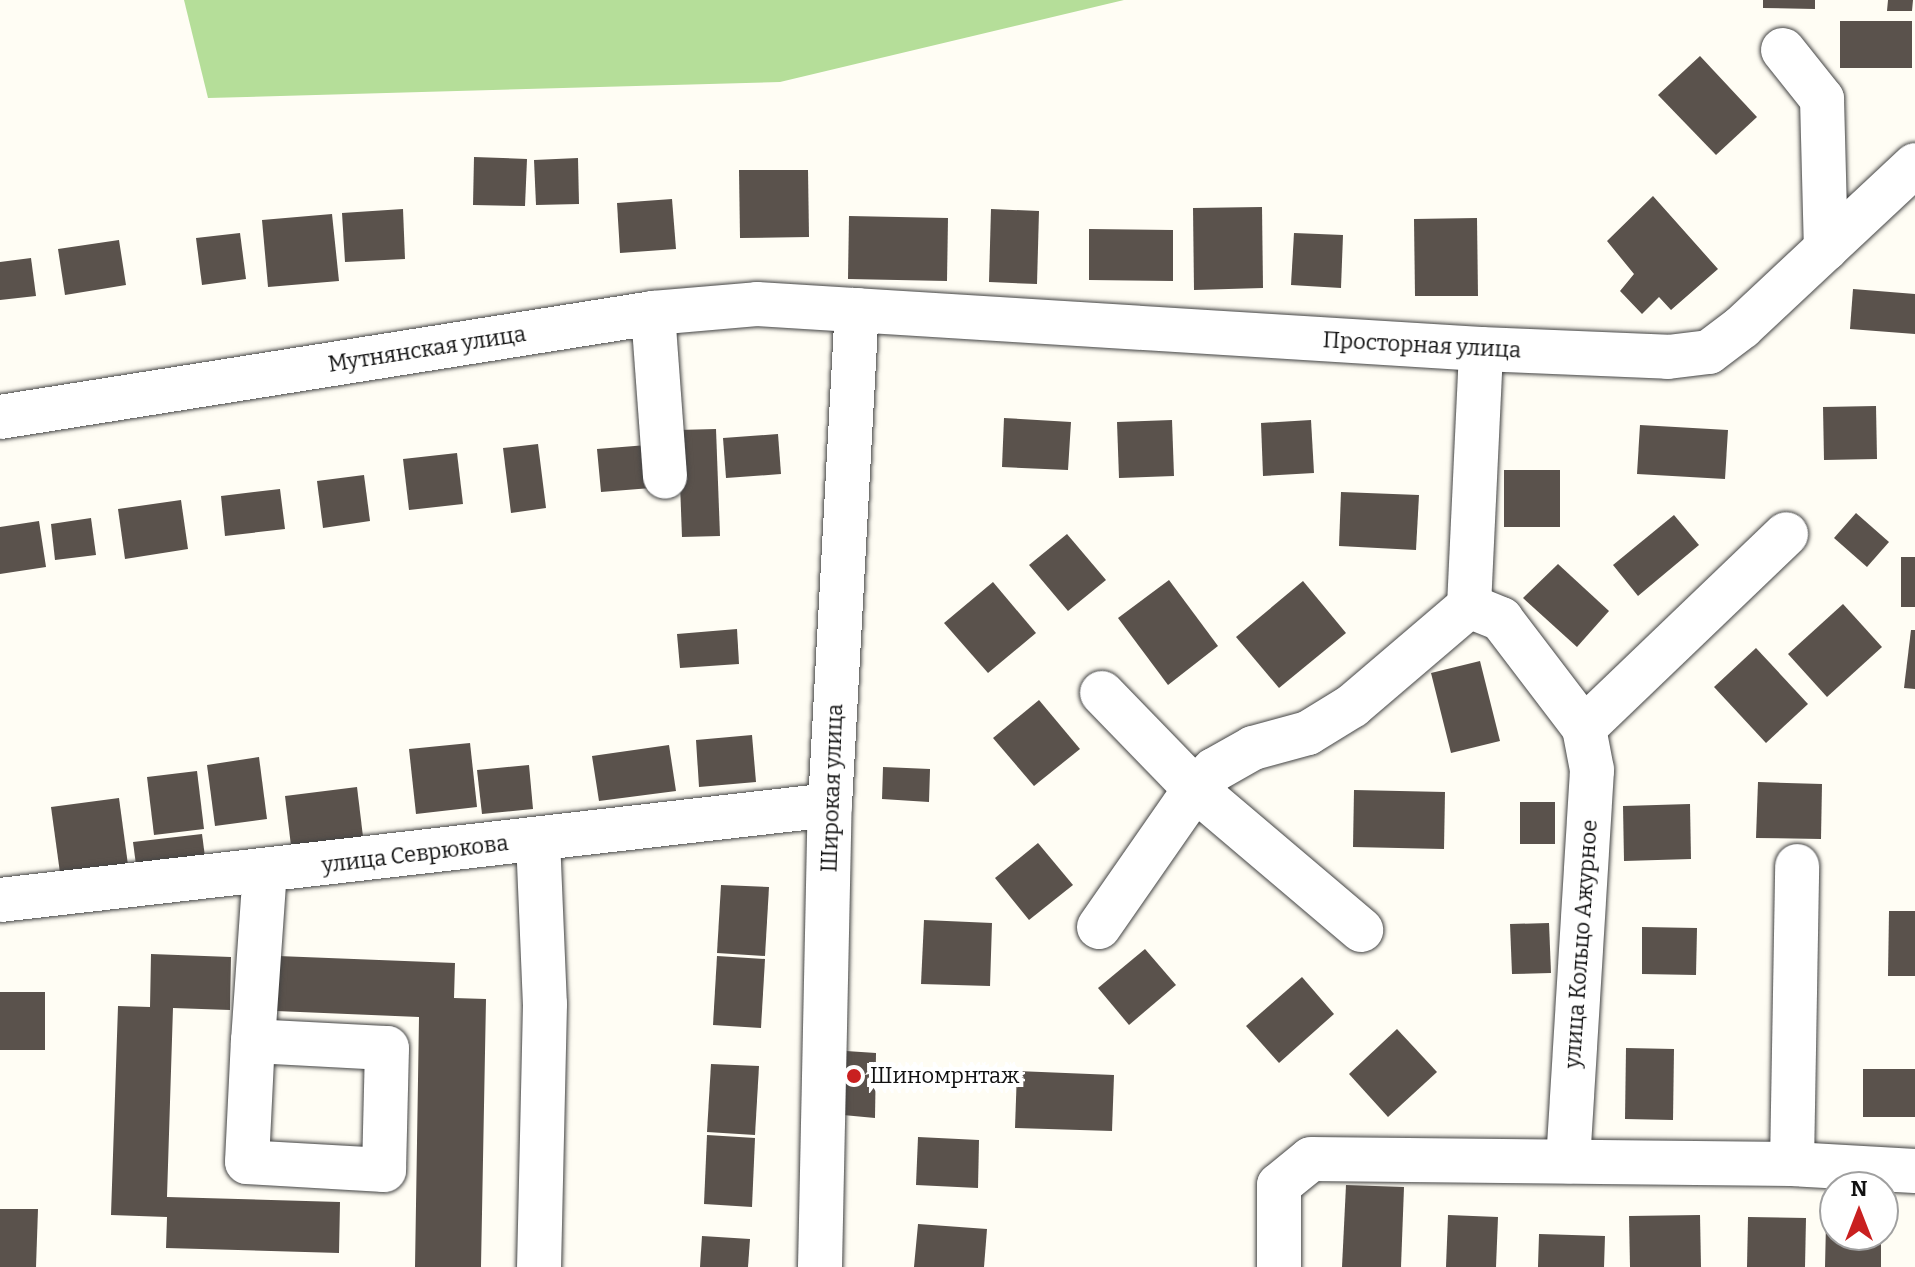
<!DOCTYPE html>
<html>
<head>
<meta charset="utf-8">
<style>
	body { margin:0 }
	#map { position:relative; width:1915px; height:1267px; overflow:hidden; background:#fffdf4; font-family:Bitter,serif }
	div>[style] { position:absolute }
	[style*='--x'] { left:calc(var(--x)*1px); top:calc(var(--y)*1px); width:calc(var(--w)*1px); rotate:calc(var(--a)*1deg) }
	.forest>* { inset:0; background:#b5de99 }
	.building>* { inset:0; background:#5a524c }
	.roads { filter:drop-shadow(0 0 2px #444) drop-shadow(0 0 2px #444) }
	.minor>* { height:44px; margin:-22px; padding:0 22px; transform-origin:22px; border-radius:22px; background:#fff }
	.dots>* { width:22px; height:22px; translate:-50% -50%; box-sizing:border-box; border:4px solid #fff; border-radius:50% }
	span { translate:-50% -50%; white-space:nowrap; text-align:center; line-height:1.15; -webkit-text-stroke:8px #fff; paint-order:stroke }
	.street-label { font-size:22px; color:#111 }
	.poi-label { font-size:22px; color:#111 }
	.left { translate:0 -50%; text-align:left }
	.north { position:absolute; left:1819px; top:1171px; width:80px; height:80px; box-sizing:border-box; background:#fff; border:2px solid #a0a0a0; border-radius:50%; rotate:0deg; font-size:22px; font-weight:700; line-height:32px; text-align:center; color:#111 }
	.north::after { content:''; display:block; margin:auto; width:28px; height:36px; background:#c92020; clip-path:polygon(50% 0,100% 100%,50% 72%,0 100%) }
</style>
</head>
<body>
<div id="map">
	<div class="forest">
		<div style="clip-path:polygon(184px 0,1124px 0,780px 82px,208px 98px)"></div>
	</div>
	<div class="building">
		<div style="clip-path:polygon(1763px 0,1815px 0,1815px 9px,1763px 8px)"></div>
		<div style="clip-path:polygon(1888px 0,1913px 0,1912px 11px,1887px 11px)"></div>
		<div style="clip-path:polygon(1840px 21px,1912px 21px,1912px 68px,1840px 68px)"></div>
		<div style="clip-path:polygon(1700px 56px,1757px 117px,1716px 155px,1658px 95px)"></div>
		<div style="clip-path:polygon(474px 157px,527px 159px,525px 206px,473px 205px)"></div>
		<div style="clip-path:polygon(578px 158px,579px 204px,536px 205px,534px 160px)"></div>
		<div style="clip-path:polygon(739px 170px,808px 170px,809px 237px,740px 238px)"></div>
		<div style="clip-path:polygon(1653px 196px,1718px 269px,1671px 310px,1659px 297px,1642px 314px,1620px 291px,1634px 274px,1607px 241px)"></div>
		<div style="clip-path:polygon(672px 199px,676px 249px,620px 253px,617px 203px)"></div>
		<div style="clip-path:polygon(1262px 207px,1263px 288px,1194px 290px,1193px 208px)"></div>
		<div style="clip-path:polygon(403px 209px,405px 259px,345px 262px,342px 213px)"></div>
		<div style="clip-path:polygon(991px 209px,1039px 211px,1037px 284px,989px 282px)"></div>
		<div style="clip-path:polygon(332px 214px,339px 281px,268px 287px,262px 220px)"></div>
		<div style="clip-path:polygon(849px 216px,948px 218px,947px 281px,848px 279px)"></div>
		<div style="clip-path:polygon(1477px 218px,1478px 296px,1415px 296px,1414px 219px)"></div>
		<div style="clip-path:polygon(1089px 229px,1173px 230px,1173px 281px,1089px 280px)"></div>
		<div style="clip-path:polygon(240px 233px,246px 279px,202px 285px,196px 238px)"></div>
		<div style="clip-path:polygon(1294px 233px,1343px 235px,1341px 288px,1291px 285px)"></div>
		<div style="clip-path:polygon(119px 240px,126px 285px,65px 295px,58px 249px)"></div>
		<div style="clip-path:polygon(31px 258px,36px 296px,0 300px,0 262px)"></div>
		<div style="clip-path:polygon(1853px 289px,1915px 294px,1915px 334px,1850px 329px)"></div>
		<div style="clip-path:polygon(1876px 406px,1877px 459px,1824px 460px,1823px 407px)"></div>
		<div style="clip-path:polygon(1004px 418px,1071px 422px,1068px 470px,1002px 467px)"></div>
		<div style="clip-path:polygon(1172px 420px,1174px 476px,1119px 478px,1117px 422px)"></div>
		<div style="clip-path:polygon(1311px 420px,1314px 473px,1263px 476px,1261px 423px)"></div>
		<div style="clip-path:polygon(1640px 425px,1728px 430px,1725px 479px,1637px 474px)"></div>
		<div style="clip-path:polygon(716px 429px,720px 536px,682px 537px,678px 430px)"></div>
		<div style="clip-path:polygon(778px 434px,781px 474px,726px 478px,723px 438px)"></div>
		<div style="clip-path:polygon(538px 444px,546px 508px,511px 513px,503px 448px)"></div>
		<div style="clip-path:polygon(647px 445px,651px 488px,601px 492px,597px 449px)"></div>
		<div style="clip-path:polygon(457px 453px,463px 504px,409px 510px,403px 459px)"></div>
		<div style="clip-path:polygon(1504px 470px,1560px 470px,1560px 527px,1504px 527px)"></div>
		<div style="clip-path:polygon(364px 475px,370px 521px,323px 528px,317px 481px)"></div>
		<div style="clip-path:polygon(280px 489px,285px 529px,225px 536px,221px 496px)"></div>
		<div style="clip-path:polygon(1341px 492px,1419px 495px,1416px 550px,1339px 546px)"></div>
		<div style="clip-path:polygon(181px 500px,188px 549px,125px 559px,118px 509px)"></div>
		<div style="clip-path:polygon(1856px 513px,1889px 542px,1867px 567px,1834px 538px)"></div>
		<div style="clip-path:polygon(1674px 515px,1699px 545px,1638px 596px,1613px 565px)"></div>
		<div style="clip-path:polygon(91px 518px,96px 555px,55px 560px,51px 524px)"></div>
		<div style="clip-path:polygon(39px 521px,46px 567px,0 574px,0 527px)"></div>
		<div style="clip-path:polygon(1067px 534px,1106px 580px,1068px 611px,1029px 565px)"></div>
		<div style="clip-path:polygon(1901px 557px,1915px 557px,1915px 607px,1901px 607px)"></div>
		<div style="clip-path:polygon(1558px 564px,1609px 611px,1577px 647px,1523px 598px)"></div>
		<div style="clip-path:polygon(1169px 580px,1218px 646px,1168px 685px,1118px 618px)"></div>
		<div style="clip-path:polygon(1303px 581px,1346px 633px,1279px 688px,1236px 637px)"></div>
		<div style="clip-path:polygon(993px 582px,1036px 633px,988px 673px,944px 623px)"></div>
		<div style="clip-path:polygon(1843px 604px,1882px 647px,1827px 697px,1788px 654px)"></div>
		<div style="clip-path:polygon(737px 629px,739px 664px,680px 668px,677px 634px)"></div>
		<div style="clip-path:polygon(1911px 630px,1915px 630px,1915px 689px,1904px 688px)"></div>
		<div style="clip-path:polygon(1756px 648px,1808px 704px,1766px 743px,1714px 687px)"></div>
		<div style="clip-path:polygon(1480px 661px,1500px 741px,1451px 753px,1431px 673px)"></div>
		<div style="clip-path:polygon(1039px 700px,1080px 749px,1034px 786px,993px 738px)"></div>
		<div style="clip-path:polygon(752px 735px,756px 782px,699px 787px,696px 740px)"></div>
		<div style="clip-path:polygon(470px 743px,477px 807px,416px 814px,409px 749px)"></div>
		<div style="clip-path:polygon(669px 745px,676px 791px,599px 801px,592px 756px)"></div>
		<div style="clip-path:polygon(259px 757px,267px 819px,215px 826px,207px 765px)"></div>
		<div style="clip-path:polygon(529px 765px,533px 809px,482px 814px,477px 770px)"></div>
		<div style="clip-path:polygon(883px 767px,930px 769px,929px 802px,882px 799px)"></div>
		<div style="clip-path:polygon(197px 771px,204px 829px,154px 835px,147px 777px)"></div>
		<div style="clip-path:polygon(1758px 782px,1822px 784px,1821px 839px,1756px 838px)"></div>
		<div style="clip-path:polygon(357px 787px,364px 845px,292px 854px,285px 796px)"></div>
		<div style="clip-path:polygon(1354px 790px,1445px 792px,1444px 849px,1353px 847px)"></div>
		<div style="clip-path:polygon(119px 798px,128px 865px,60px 873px,51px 807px)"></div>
		<div style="clip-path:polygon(1520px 802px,1555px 802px,1555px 844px,1520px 844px)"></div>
		<div style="clip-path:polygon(1690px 804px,1691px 859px,1624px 861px,1623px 806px)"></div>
		<div style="clip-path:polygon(202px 834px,207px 872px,138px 880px,133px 842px)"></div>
		<div style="clip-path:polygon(1038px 843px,1073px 885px,1029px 920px,995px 878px)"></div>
		<div style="clip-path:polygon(721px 885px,769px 887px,765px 956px,717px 953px)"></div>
		<div style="clip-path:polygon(1889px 911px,1915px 911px,1915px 976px,1888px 976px)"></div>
		<div style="clip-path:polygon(924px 920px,992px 923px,990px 986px,921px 984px)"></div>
		<div style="clip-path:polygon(1549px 923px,1551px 973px,1512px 974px,1510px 924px)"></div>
		<div style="clip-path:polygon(1642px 927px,1697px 928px,1696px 975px,1642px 974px)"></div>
		<div style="clip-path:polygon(1145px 949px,1176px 985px,1129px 1025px,1098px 988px)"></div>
		<div style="clip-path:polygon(151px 954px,231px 957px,230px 1010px,173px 1008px,167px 1197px,340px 1202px,339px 1253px,166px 1248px,167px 1217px,111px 1215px,118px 1006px,150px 1007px)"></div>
		<div style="clip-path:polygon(278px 956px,455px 963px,454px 998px,486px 999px,481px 1267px,415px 1267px,419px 1017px,276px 1011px)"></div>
		<div style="clip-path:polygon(717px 956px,765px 959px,761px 1028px,713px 1025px)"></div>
		<div style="clip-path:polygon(1302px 977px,1334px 1014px,1279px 1063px,1246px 1026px)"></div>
		<div style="clip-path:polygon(0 992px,45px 992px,45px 1050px,0 1050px)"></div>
		<div style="clip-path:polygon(1397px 1029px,1437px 1072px,1388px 1117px,1349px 1074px)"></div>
		<div style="clip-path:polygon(1626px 1048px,1674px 1049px,1673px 1120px,1625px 1119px)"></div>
		<div style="clip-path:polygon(846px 1051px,876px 1053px,875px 1118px,843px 1115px)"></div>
		<div style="clip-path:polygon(711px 1064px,759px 1066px,755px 1135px,707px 1132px)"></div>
		<div style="clip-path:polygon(1863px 1069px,1915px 1069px,1915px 1117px,1863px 1117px)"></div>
		<div style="clip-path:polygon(1017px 1071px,1114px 1075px,1112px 1131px,1015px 1128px)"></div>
		<div style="clip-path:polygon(707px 1135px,755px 1138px,752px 1207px,704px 1204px)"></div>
		<div style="clip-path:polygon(918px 1137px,979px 1140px,978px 1188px,916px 1185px)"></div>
		<div style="clip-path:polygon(1346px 1185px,1404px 1187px,1401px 1267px,1342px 1267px)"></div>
		<div style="clip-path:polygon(0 1209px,38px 1209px,36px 1267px,0 1267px)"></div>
		<div style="clip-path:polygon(1448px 1215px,1498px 1217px,1496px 1267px,1446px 1267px)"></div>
		<div style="clip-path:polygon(1700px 1215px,1701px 1267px,1630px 1267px,1629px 1216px)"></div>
		<div style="clip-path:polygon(1748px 1217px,1806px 1218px,1805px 1267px,1747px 1267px)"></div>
		<div style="clip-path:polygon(1826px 1222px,1835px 1222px,1835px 1235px,1881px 1235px,1881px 1267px,1825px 1267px)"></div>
		<div style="clip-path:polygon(918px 1224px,987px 1229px,984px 1267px,914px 1267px)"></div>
		<div style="clip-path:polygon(1539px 1234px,1605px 1236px,1604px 1267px,1538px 1267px)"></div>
		<div style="clip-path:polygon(702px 1236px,750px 1239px,748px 1267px,700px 1267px)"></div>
	</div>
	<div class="roads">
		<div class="minor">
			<div style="--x:1783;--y:50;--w:63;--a:51.5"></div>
			<div style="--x:1822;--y:99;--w:150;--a:88.5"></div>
			<div style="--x:653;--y:313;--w:164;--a:85.8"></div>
			<div style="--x:0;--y:417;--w:661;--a:-9.05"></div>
			<div style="--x:653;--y:313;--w:104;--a:-4.9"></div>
			<div style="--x:757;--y:304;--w:725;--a:3.56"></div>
			<div style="--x:1481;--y:349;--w:187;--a:2.4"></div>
			<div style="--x:1668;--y:357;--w:41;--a:-7"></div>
			<div style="--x:1709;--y:352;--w:41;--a:-37.1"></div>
			<div style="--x:1742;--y:327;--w:237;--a:-43.1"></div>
			<div style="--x:1469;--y:606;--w:35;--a:22"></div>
			<div style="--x:1501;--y:619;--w:137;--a:52.7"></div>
			<div style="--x:1584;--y:728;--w:43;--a:79.2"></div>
			<div style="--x:1592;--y:770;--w:392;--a:93.5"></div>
			<div style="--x:1102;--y:693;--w:134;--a:45.9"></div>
			<div style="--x:1195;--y:789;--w:218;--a:40.3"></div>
			<div style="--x:1584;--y:728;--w:280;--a:-43.8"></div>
			<div style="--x:538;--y:839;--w:165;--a:87.6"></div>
			<div style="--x:545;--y:1004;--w:263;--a:91.3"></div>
			<div style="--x:0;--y:900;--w:835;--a:-6.53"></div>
			<div style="--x:1099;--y:927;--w:168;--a:-55.2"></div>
			<div style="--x:1195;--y:789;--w:27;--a:-45"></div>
			<div style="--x:1214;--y:770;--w:45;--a:-29.4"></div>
			<div style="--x:1253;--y:748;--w:57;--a:-15.3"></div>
			<div style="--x:1308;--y:733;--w:52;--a:-31.5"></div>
			<div style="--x:1352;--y:706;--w:154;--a:-40.5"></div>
			<div style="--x:1469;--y:606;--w:257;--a:-87.3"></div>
			<div style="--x:253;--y:1041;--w:134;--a:3"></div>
			<div style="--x:387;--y:1048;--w:122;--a:91.4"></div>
			<div style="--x:384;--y:1170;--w:137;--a:-176.7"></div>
			<div style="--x:247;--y:1162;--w:121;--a:-87.2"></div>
			<div style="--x:253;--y:1041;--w:170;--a:-86"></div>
			<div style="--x:1792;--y:1164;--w:298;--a:-89"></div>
			<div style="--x:820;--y:1267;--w:462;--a:-88.8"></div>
			<div style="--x:830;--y:805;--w:496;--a:-86.9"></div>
			<div style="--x:1279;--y:1267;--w:82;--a:-90"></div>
			<div style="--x:1279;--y:1185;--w:41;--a:-39.1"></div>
			<div style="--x:1311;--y:1159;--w:481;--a:0.6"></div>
			<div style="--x:1792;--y:1164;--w:123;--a:3.3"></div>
		</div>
	</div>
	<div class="dots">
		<div style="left:854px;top:1076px;background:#c92020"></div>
	</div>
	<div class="street-label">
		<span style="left:1422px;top:345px;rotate:3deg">Просторная улица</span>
		<span style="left:427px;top:349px;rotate:-9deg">Мутнянская улица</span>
		<span style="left:832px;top:788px;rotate:-88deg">Широкая улица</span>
		<span style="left:415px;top:854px;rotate:-7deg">улица Севрюкова</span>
		<span style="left:1581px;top:944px;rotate:-86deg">улица Кольцо Ажурное</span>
	</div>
	<div class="poi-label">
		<span class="left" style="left:870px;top:1076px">Шиномрнтаж</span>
	</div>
	<div class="north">N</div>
</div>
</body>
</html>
